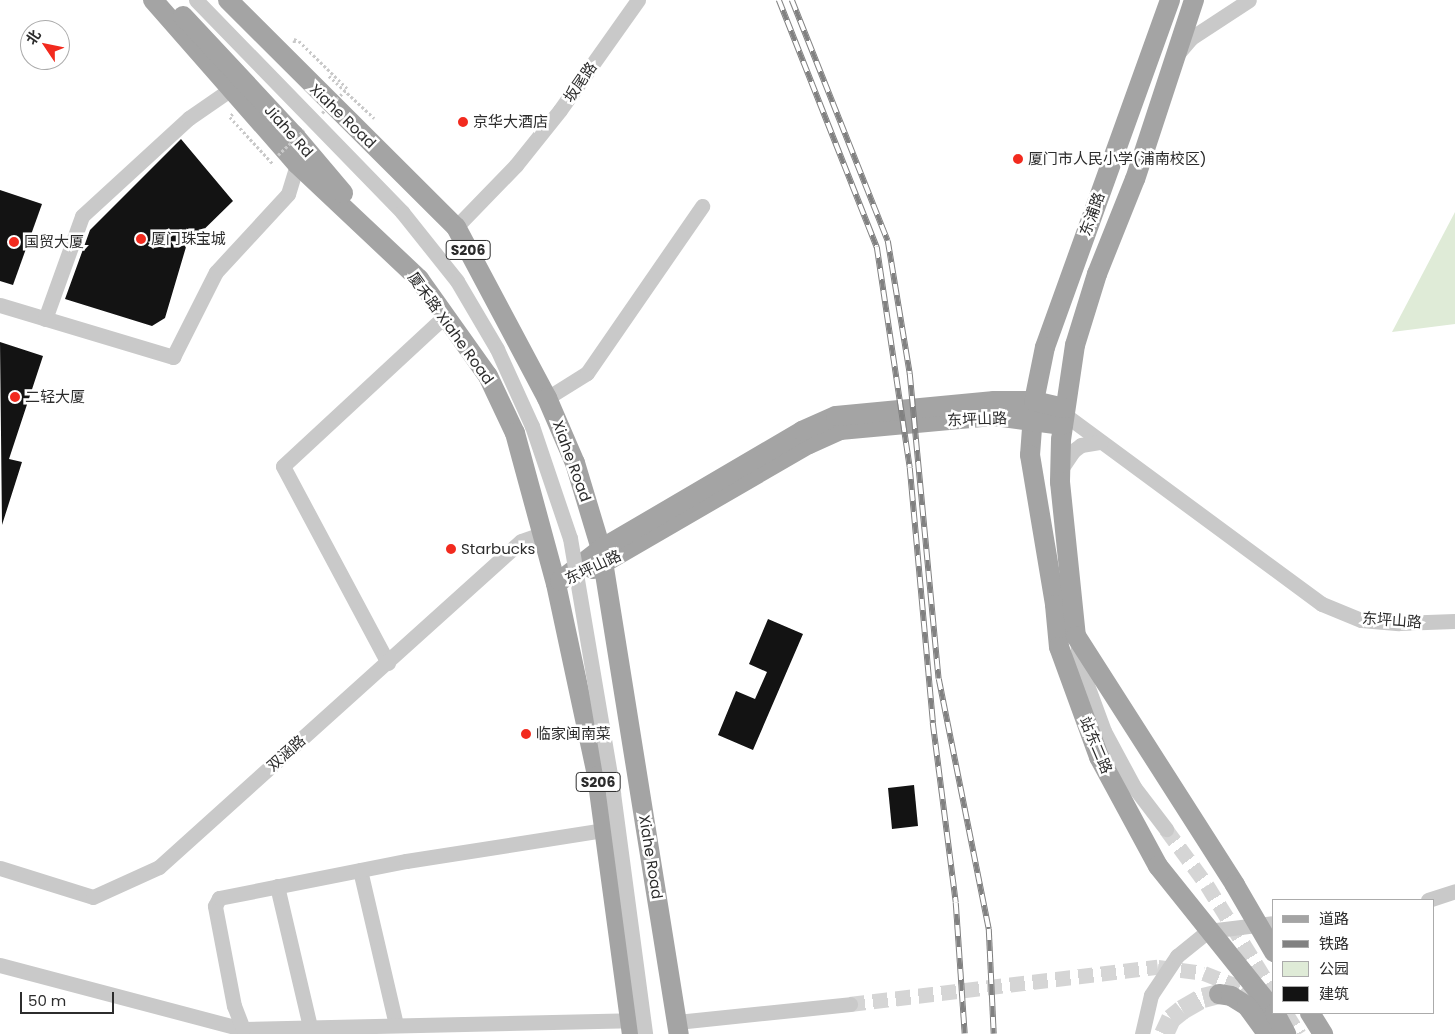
<!DOCTYPE html>
<html>
<head>
<meta charset="utf-8">
<style>
	body { margin:0 }
	#map { position:relative; width:1455px; height:1034px; overflow:hidden; background:#fff; font-family:Poppins,"Noto Sans SC",sans-serif }
	div>[style] { position:absolute }
	[style*='--x'] { left:calc(var(--x)*1px); top:calc(var(--y)*1px); width:calc(var(--w)*1px); rotate:calc(var(--a)*1deg) }
	.green>* { inset:0; background:#dfebd7 }
	.building>* { inset:0; background:#131313 }
	.minor-tunnel>* { height:15px; margin-top:-7.5px; transform-origin:0; background:repeating-linear-gradient(90deg,#d5d5d5 0 15px,transparent 0 23px) }
	.major-tunnel>* { height:20px; margin-top:-10px; transform-origin:0; background:repeating-linear-gradient(90deg,#d5d5d5 0 20px,transparent 0 30px) }
	.path>* { height:2.5px; margin-top:-1.25px; transform-origin:0; background:repeating-linear-gradient(90deg,#c9c9c9 0 2.5px,transparent 0 5px) }
	.minor>* { height:15px; margin:-7.5px; padding:0 7.5px; transform-origin:7.5px; border-radius:7.5px; background:#c9c9c9 }
	.major>* { height:20px; margin:-10px; padding:0 10px; transform-origin:10px; border-radius:10px; background:#a4a4a4 }
	.rail>* { height:5.5px; margin-top:-2.75px; transform-origin:0; background:repeating-linear-gradient(90deg,#fff 0 11px,#818181 0 22px); box-sizing:border-box; border-block:1px solid #818181 }
	.path-bridge>* { height:2.5px; margin-top:-1.25px; transform-origin:0; background:repeating-linear-gradient(90deg,#c9c9c9 0 2.5px,transparent 0 5px) }
	.minor-bridge>* { height:15px; margin:-7.5px; padding:0 7.5px; transform-origin:7.5px; border-radius:7.5px; background:#c9c9c9 }
	.dots>* { width:14px; height:14px; translate:-50% -50%; box-sizing:border-box; border:2px solid #fff; border-radius:50% }
	span { translate:-50% -50%; white-space:nowrap; text-align:center; line-height:1.15; -webkit-text-stroke:5px #fff; paint-order:stroke }
	.shield-label span { padding:1px 4px; background:#fff; border:1px solid; border-radius:4px; -webkit-text-stroke-width:0 }
	.shield-label { font-size:14px; color:#2c2c2c; font-weight:700 }
	.street-label { font-size:15px; color:#2c2c2c }
	.poi-label { font-size:15px; color:#2c2c2c }
	.left { translate:0 -50%; text-align:left }
	.legend { position:absolute; left:1272px; top:899px; width:162px; height:115px; box-sizing:border-box; background:#fff; border:1px solid #ababab; margin:0; padding:6px 9px; list-style:none; font-size:15px; color:#2c2c2c }
	.legend li { display:flex; align-items:center; gap:10px; height:25px }
	.legend b { width:25px; border:1px solid #ababab }
	.north { position:absolute; left:20px; top:20px; width:50px; height:50px; box-sizing:border-box; background:#fff; border:1px solid #ababab; border-radius:50%; rotate:304deg; font-size:14px; font-weight:700; line-height:20px; text-align:center; color:#2c2c2c }
	.north::after { content:''; display:block; margin:auto; width:18px; height:22px; background:#f22a1e; clip-path:polygon(50% 0,100% 100%,50% 72%,0 100%) }
	.scale { position:absolute; left:20px; top:992px; width:94px; height:22px; box-sizing:border-box; border:2px solid #2c2c2c; border-top:0; padding-left:6px; font-size:15px; line-height:18px; white-space:nowrap; color:#2c2c2c; -webkit-text-stroke:4px #fff; paint-order:stroke }
</style>
</head>
<body>
<div id="map">
	<div class="green">
		<div style="clip-path:polygon(1455px 212px,1455px 324px,1392px 332px)"></div>
	</div>
	<div class="building">
		<div style="clip-path:polygon(181px 139px,233px 201px,186px 247px,165px 318px,152px 326px,65px 299px,90px 230px)"></div>
		<div style="clip-path:polygon(0 190px,42px 204px,13px 285px,0 281px)"></div>
		<div style="clip-path:polygon(0 342px,43px 356px,9px 459px,22px 462px,2px 525px)"></div>
		<div style="clip-path:polygon(768px 619px,803px 634px,753px 750px,718px 735px,736px 691px,755px 699px,767px 672px,749px 664px)"></div>
		<div style="clip-path:polygon(914px 785px,918px 826px,892px 829px,888px 788px)"></div>
	</div>
	<div class="minor-tunnel">
		<div style="--x:1166;--y:829;--w:69;--a:53.8"></div>
		<div style="--x:1207;--y:885;--w:127;--a:58.2"></div>
		<div style="--x:850;--y:1004;--w:310;--a:-6.9"></div>
		<div style="--x:1158;--y:967;--w:46;--a:7.4"></div>
		<div style="--x:1204;--y:973;--w:41;--a:21.5"></div>
		<div style="--x:1242;--y:988;--w:24;--a:45"></div>
		<div style="--x:1286;--y:1013;--w:25;--a:58"></div>
	</div>
	<div class="major-tunnel">
		<div style="--x:1164;--y:1034;--w:17;--a:-65"></div>
		<div style="--x:1171;--y:1019;--w:14;--a:-39"></div>
		<div style="--x:1182;--y:1010;--w:24;--a:-30"></div>
		<div style="--x:1203;--y:998;--w:16;--a:-14"></div>
	</div>
	<div class="path">
		<div style="--x:294;--y:43;--w:4;--a:-90"></div>
		<div style="--x:294;--y:39;--w:5;--a:22"></div>
		<div style="--x:299;--y:41;--w:69;--a:44.4"></div>
		<div style="--x:329;--y:76;--w:62;--a:43"></div>
		<div style="--x:233;--y:114;--w:4;--a:135"></div>
		<div style="--x:230;--y:117;--w:65;--a:47.5"></div>
	</div>
	<div class="minor">
		<div style="--x:1179;--y:52;--w:18;--a:-49"></div>
		<div style="--x:1191;--y:38;--w:69;--a:-33.2"></div>
		<div style="--x:456;--y:227;--w:86;--a:-45.9"></div>
		<div style="--x:516;--y:165;--w:70;--a:-51.3"></div>
		<div style="--x:560;--y:110;--w:135;--a:-54.7"></div>
		<div style="--x:0;--y:305;--w:181;--a:16.7"></div>
		<div style="--x:173;--y:357;--w:95;--a:-63.2"></div>
		<div style="--x:216;--y:272;--w:106;--a:-47.3"></div>
		<div style="--x:288;--y:194;--w:31;--a:-73"></div>
		<div style="--x:45;--y:319;--w:109;--a:-70.2"></div>
		<div style="--x:82;--y:216;--w:145;--a:-42.5"></div>
		<div style="--x:189;--y:118;--w:51;--a:-34.6"></div>
		<div style="--x:547;--y:398;--w:47;--a:-32"></div>
		<div style="--x:587;--y:373;--w:203;--a:-55.4"></div>
		<div style="--x:1064;--y:414;--w:320;--a:36.4"></div>
		<div style="--x:1322;--y:604;--w:42;--a:22.3"></div>
		<div style="--x:1361;--y:620;--w:38;--a:5"></div>
		<div style="--x:1399;--y:623;--w:56;--a:-2"></div>
		<div style="--x:1061;--y:469;--w:22;--a:-56"></div>
		<div style="--x:1073;--y:451;--w:10;--a:-37"></div>
		<div style="--x:1081;--y:445;--w:20;--a:-9"></div>
		<div style="--x:1077;--y:638;--w:25;--a:85"></div>
		<div style="--x:1079;--y:663;--w:72;--a:69.8"></div>
		<div style="--x:1104;--y:731;--w:64;--a:61.8"></div>
		<div style="--x:1134;--y:787;--w:53;--a:52.7"></div>
		<div style="--x:388;--y:663;--w:223;--a:-118.1"></div>
		<div style="--x:283;--y:466;--w:221;--a:-42.8"></div>
		<div style="--x:0;--y:868;--w:97;--a:17.3"></div>
		<div style="--x:93;--y:897;--w:72;--a:-24.4"></div>
		<div style="--x:159;--y:867;--w:487;--a:-42"></div>
		<div style="--x:521;--y:541;--w:24;--a:-19"></div>
		<div style="--x:360;--y:870;--w:159;--a:76.9"></div>
		<div style="--x:277;--y:886;--w:145;--a:76.8"></div>
		<div style="--x:1428;--y:900;--w:28;--a:-18"></div>
		<div style="--x:0;--y:965;--w:251;--a:14.8"></div>
		<div style="--x:243;--y:1029;--w:388;--a:-1.3"></div>
		<div style="--x:677;--y:1022;--w:174;--a:-5.9"></div>
		<div style="--x:241;--y:1034;--w:5;--a:-68"></div>
		<div style="--x:243;--y:1029;--w:25;--a:-111"></div>
		<div style="--x:234;--y:1006;--w:102;--a:-100.8"></div>
		<div style="--x:215;--y:906;--w:9;--a:-63"></div>
		<div style="--x:219;--y:898;--w:191;--a:-11.2"></div>
		<div style="--x:406;--y:861;--w:201;--a:-8.9"></div>
		<div style="--x:1142;--y:1034;--w:40;--a:-77"></div>
		<div style="--x:1151;--y:995;--w:47;--a:-56.3"></div>
		<div style="--x:1177;--y:956;--w:40;--a:-39"></div>
		<div style="--x:1208;--y:931;--w:66;--a:-6.9"></div>
	</div>
	<div class="major">
		<div style="--x:153;--y:0;--w:218;--a:48.7"></div>
		<div style="--x:297;--y:164;--w:168;--a:43.3"></div>
		<div style="--x:419;--y:279;--w:119;--a:54.6"></div>
		<div style="--x:488;--y:376;--w:63;--a:64.7"></div>
		<div style="--x:515;--y:433;--w:156;--a:74.8"></div>
		<div style="--x:556;--y:584;--w:196;--a:77.9"></div>
		<div style="--x:597;--y:776;--w:260;--a:82.3"></div>
		<div style="--x:228;--y:0;--w:322;--a:44.9"></div>
		<div style="--x:456;--y:227;--w:194;--a:62"></div>
		<div style="--x:547;--y:398;--w:71;--a:66.7"></div>
		<div style="--x:575;--y:463;--w:90;--a:73.2"></div>
		<div style="--x:601;--y:549;--w:491;--a:80.9"></div>
		<div style="--x:1170;--y:0;--w:369;--a:109.8"></div>
		<div style="--x:1045;--y:347;--w:55;--a:101.5"></div>
		<div style="--x:1034;--y:401;--w:54;--a:94.2"></div>
		<div style="--x:1030;--y:455;--w:152;--a:80.5"></div>
		<div style="--x:1055;--y:605;--w:42;--a:84.6"></div>
		<div style="--x:1059;--y:647;--w:117;--a:70"></div>
		<div style="--x:1099;--y:757;--w:124;--a:61.6"></div>
		<div style="--x:1158;--y:866;--w:186;--a:51.3"></div>
		<div style="--x:1194;--y:0;--w:188;--a:108.2"></div>
		<div style="--x:1135;--y:179;--w:102;--a:111.8"></div>
		<div style="--x:1097;--y:274;--w:74;--a:107.2"></div>
		<div style="--x:1075;--y:345;--w:96;--a:98.4"></div>
		<div style="--x:1061;--y:440;--w:42;--a:91.4"></div>
		<div style="--x:1060;--y:482;--w:155;--a:84.1"></div>
		<div style="--x:1076;--y:636;--w:295;--a:57.4"></div>
		<div style="--x:1235;--y:885;--w:78;--a:59.8"></div>
		<div style="--x:183;--y:16;--w:163;--a:47"></div>
		<div style="--x:294;--y:135;--w:76;--a:49.8"></div>
		<div style="--x:593;--y:569;--w:250;--a:-30.1"></div>
		<div style="--x:809;--y:444;--w:34;--a:-24"></div>
		<div style="--x:840;--y:430;--w:156;--a:-5.2"></div>
		<div style="--x:995;--y:416;--w:68;--a:7.7"></div>
		<div style="--x:560;--y:581;--w:52;--a:-38"></div>
		<div style="--x:601;--y:549;--w:233;--a:-30.4"></div>
		<div style="--x:802;--y:431;--w:37;--a:-24"></div>
		<div style="--x:836;--y:416;--w:159;--a:-5.4"></div>
		<div style="--x:994;--y:401;--w:40;--a:0"></div>
		<div style="--x:1034;--y:401;--w:31;--a:13"></div>
		<div style="--x:1219;--y:994;--w:12;--a:9"></div>
		<div style="--x:1231;--y:996;--w:19;--a:32"></div>
		<div style="--x:1247;--y:1006;--w:34;--a:54"></div>
		<div style="--x:1275;--y:1013;--w:24;--a:62"></div>
		<div style="--x:1310;--y:1013;--w:25;--a:58"></div>
	</div>
	<div class="rail">
		<div style="--x:779;--y:0;--w:266;--a:68.4"></div>
		<div style="--x:877;--y:247;--w:223;--a:81.5"></div>
		<div style="--x:910;--y:468;--w:256;--a:84.8"></div>
		<div style="--x:933;--y:723;--w:181;--a:82.7"></div>
		<div style="--x:956;--y:903;--w:131;--a:86.1"></div>
		<div style="--x:792;--y:0;--w:259;--a:68.3"></div>
		<div style="--x:888;--y:241;--w:135;--a:80.6"></div>
		<div style="--x:910;--y:374;--w:306;--a:84.6"></div>
		<div style="--x:939;--y:679;--w:255;--a:78.7"></div>
		<div style="--x:989;--y:929;--w:105;--a:87.3"></div>
	</div>
	<div class="path-bridge">
		<div style="--x:322;--y:113;--w:32;--a:-44"></div>
		<div style="--x:278;--y:155;--w:36;--a:-44"></div>
	</div>
	<div class="minor-bridge">
		<div style="--x:196;--y:0;--w:296;--a:45.8"></div>
		<div style="--x:402;--y:212;--w:88;--a:51.4"></div>
		<div style="--x:457;--y:281;--w:79;--a:59.5"></div>
		<div style="--x:497;--y:349;--w:85;--a:65.6"></div>
		<div style="--x:532;--y:426;--w:118;--a:71.3"></div>
		<div style="--x:570;--y:538;--w:259;--a:80.4"></div>
		<div style="--x:613;--y:793;--w:243;--a:82.4"></div>
	</div>
	<div class="dots">
		<div style="left:463px;top:122px;background:#f22a1e"></div>
		<div style="left:1018px;top:159px;background:#f22a1e"></div>
		<div style="left:141px;top:239px;background:#f22a1e"></div>
		<div style="left:14px;top:242px;background:#f22a1e"></div>
		<div style="left:15px;top:397px;background:#f22a1e"></div>
		<div style="left:451px;top:549px;background:#f22a1e"></div>
		<div style="left:526px;top:734px;background:#f22a1e"></div>
	</div>
	<div class="shield-label">
		<span style="left:468px;top:250px">S206</span>
		<span style="left:598px;top:782px">S206</span>
	</div>
	<div class="street-label">
		<span style="left:580px;top:82px;rotate:-55deg">坂尾路</span>
		<span style="left:343px;top:116px;rotate:44deg">Xiahe Road</span>
		<span style="left:289px;top:131px;rotate:48deg">Jiahe Rd</span>
		<span style="left:1092px;top:214px;rotate:-70deg">东浦路</span>
		<span style="left:451px;top:328px;rotate:54deg">厦禾路 Xiahe Road</span>
		<span style="left:977px;top:419px;rotate:-2deg">东坪山路</span>
		<span style="left:572px;top:461px;rotate:70deg">Xiahe Road</span>
		<span style="left:593px;top:567px;rotate:-25deg">东坪山路</span>
		<span style="left:1392px;top:620px;rotate:4deg">东坪山路</span>
		<span style="left:1096px;top:745px;rotate:67deg">站东二路</span>
		<span style="left:286px;top:753px;rotate:-42deg">双涵路</span>
		<span style="left:651px;top:857px;rotate:81deg">Xiahe Road</span>
	</div>
	<div class="poi-label">
		<span class="left" style="left:473px;top:122px">京华大酒店</span>
		<span class="left" style="left:1028px;top:159px">厦门市人民小学(浦南校区)</span>
		<span class="left" style="left:151px;top:239px">厦门珠宝城</span>
		<span class="left" style="left:24px;top:242px">国贸大厦</span>
		<span class="left" style="left:25px;top:397px">二轻大厦</span>
		<span class="left" style="left:461px;top:549px">Starbucks</span>
		<span class="left" style="left:536px;top:734px">临家闽南菜</span>
	</div>
	<ul class="legend">
	<li><b style="height:6px;background:#a4a4a4"></b>道路</li>
	<li><b style="height:6px;background:#818181"></b>铁路</li>
	<li><b style="height:14px;background:#dfebd7"></b>公园</li>
	<li><b style="height:14px;background:#131313"></b>建筑</li>
	</ul>
	<div class="north">北</div>
	<div class="scale">50 m</div>
</div>
</body>
</html>
